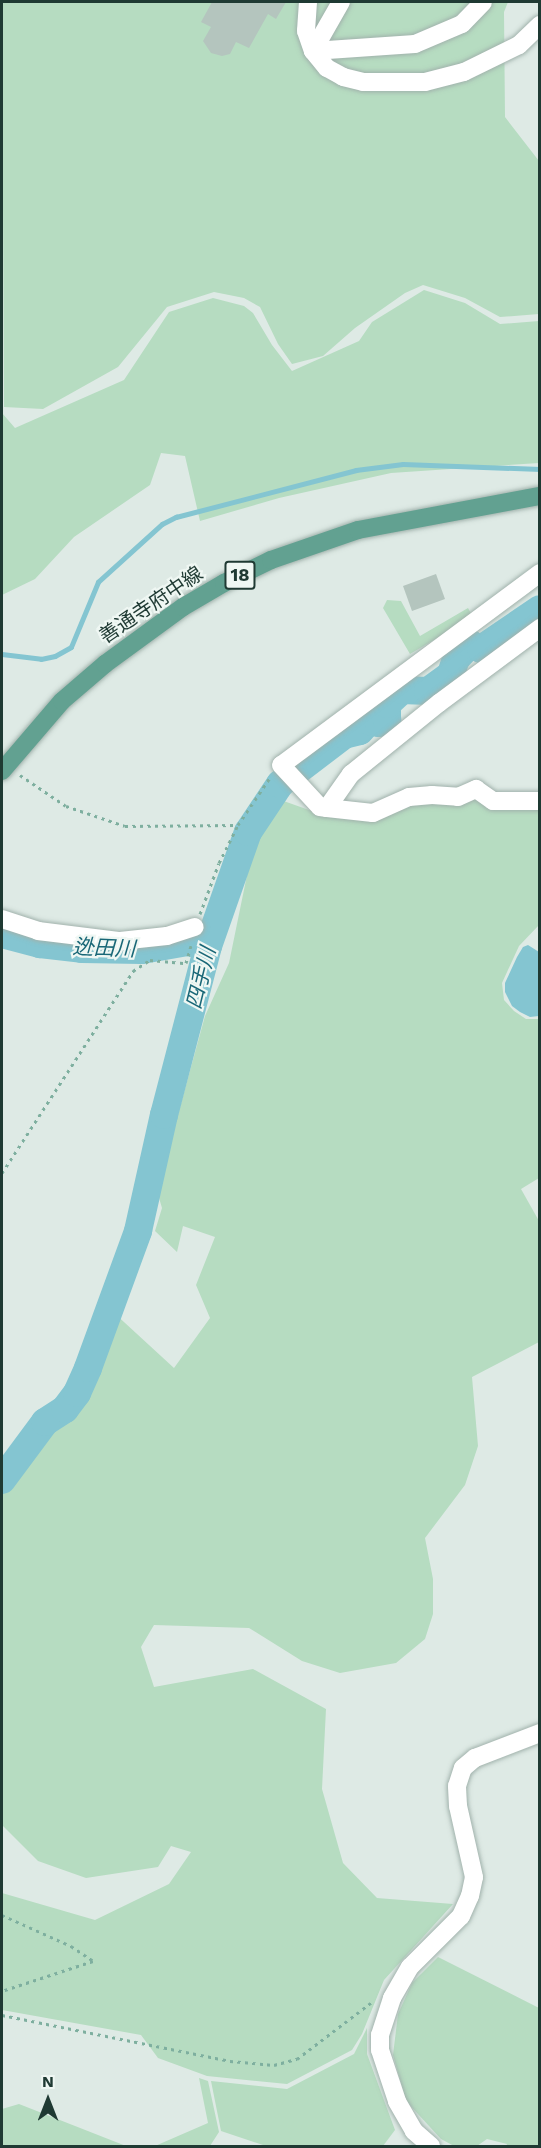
<!DOCTYPE html>
<html>
<head>
<meta charset="utf-8">
<style>
	body { margin:0 }
	#map { position:relative; width:541px; height:2148px; overflow:hidden; background:#deeae5; font-family:"Work Sans","Noto Sans JP",sans-serif }
	div>[style] { position:absolute }
	[style*='--x'] { left:calc(var(--x)*1px); top:calc(var(--y)*1px); width:calc(var(--w)*1px); rotate:calc(var(--a)*1deg) }
	.green>* { inset:0; background:#b6dcc1 }
	.water>* { inset:0; background:#84c5d1 }
	.stream>* { height:4.5px; margin:-2.25px; padding:0 2.25px; transform-origin:2.25px; border-radius:2.25px; background:#84c5d1 }
	.river>* { height:28px; margin:-14px; padding:0 14px; transform-origin:14px; border-radius:14px; background:#84c5d1 }
	.building>* { inset:0; background:#b4c5be }
	.path>* { height:3px; margin-top:-1.5px; transform-origin:0; background:repeating-linear-gradient(90deg,#7eaf9f 0 3px,transparent 0 7.5px) }
	.roads { filter:drop-shadow(0 0 2px #a1b2ac) drop-shadow(0 0 2px #a1b2ac) }
	.minor>* { height:18px; margin:-9px; padding:0 9px; transform-origin:9px; border-radius:9px; background:#fff }
	.major>* { height:18px; margin:-9px; padding:0 9px; transform-origin:9px; border-radius:9px; background:#62a191 }
	span { translate:-50% -50%; white-space:nowrap; text-align:center; line-height:1.15; -webkit-text-stroke:4.5px #eff7f3; paint-order:stroke }
	.shield-label span { padding:2px 4px; background:#eff7f3; border:2px solid; border-radius:4px; -webkit-text-stroke-width:0 }
	.shield-label { font-size:18px; color:#1f3a33; font-weight:700 }
	.street-label { font-size:20px; color:#1f3a33 }
	.water-label { font-size:21px; color:#196777; font-style:italic }
	.frame { position:absolute; inset:0; border:3px solid #1f3a33; pointer-events:none }
	.north { position:absolute; left:18px; top:2070px; width:60px; height:60px; -webkit-text-stroke:4px #eff7f3; paint-order:stroke; rotate:0deg; font-size:16px; font-weight:700; line-height:24px; text-align:center; color:#1f3a33 }
	.north::after { content:''; display:block; margin:auto; width:21px; height:27px; background:#1f3a33; clip-path:polygon(50% 0,100% 100%,50% 72%,0 100%) }
</style>
</head>
<body>
<div id="map">
	<div class="green">
		<div style="clip-path:polygon(2px 2px,508px 2px,504px 12px,505px 117px,539px 161px,539px 314px,500px 317px,465px 298px,423px 285px,405px 293px,355px 328px,323px 356px,292px 364px,278px 344px,260px 307px,244px 298px,214px 292px,167px 307px,118px 367px,43px 409px,4px 407px)"></div>
		<div style="clip-path:polygon(424px 290px,465px 303px,500px 324px,539px 321px,539px 463px,391px 473px,279px 498px,200px 521px,185px 456px,161px 453px,150px 485px,74px 537px,35px 579px,2px 595px,2px 413px,15px 428px,124px 380px,169px 312px,213px 298px,244px 306px,253px 313px,272px 345px,292px 371px,359px 341px,372px 322px)"></div>
		<div style="clip-path:polygon(387px 600px,401px 601px,420px 636px,468px 608px,473px 617px,410px 654px,383px 608px)"></div>
		<div style="clip-path:polygon(278px 799px,309px 810px,376px 820px,413px 803px,475px 799px,501px 810px,539px 810px,539px 925px,519px 946px,502px 983px,504px 1000px,514px 1011px,526px 1019px,539px 1019px,539px 1178px,521px 1189px,539px 1221px,539px 1342px,472px 1377px,478px 1446px,465px 1485px,425px 1538px,433px 1579px,433px 1614px,425px 1639px,396px 1663px,340px 1673px,302px 1661px,249px 1628px,154px 1625px,141px 1647px,154px 1687px,253px 1669px,326px 1709px,322px 1789px,343px 1863px,377px 1898px,453px 1904px,384px 1980px,362px 2034px,352px 2050px,287px 2084px,207px 2076px,158px 2058px,141px 2035px,2px 2010px,2px 1893px,95px 1920px,169px 1884px,191px 1852px,171px 1846px,158px 1867px,86px 1878px,38px 1861px,2px 1825px,2px 1491px,51px 1426px,72px 1414px,104px 1354px,112px 1311px,174px 1368px,210px 1318px,196px 1285px,215px 1237px,183px 1226px,177px 1252px,155px 1231px,162px 1208px,157px 1191px,205px 1016px,229px 963px,255px 836px)"></div>
		<div style="clip-path:polygon(438px 1957px,539px 2008px,539px 2146px,506px 2146px,507px 2144px,487px 2139px,477px 2146px,454px 2146px,441px 2139px,406px 2101px,393px 2055px,398px 2014px,412px 1983px)"></div>
		<div style="clip-path:polygon(367px 2028px,367px 2054px,395px 2130px,383px 2146px,266px 2146px,221px 2131px,211px 2081px,287px 2089px,354px 2054px)"></div>
		<div style="clip-path:polygon(199px 2078px,208px 2081px,219px 2132px,210px 2146px,155px 2146px,208px 2123px)"></div>
		<div style="clip-path:polygon(19px 2104px,126px 2146px,2px 2146px,2px 2109px)"></div>
	</div>
	<div class="water">
		<div style="clip-path:polygon(528px 945px,539px 952px,539px 1016px,530px 1017px,520px 1012px,512px 1006px,505px 992px,505px 983px,517px 957px,523px 947px)"></div>
	</div>
	<div class="stream">
		<div style="--x:2;--y:654;--w:39;--a:7"></div>
		<div style="--x:41;--y:659;--w:14;--a:-12"></div>
		<div style="--x:55;--y:656;--w:18;--a:-29"></div>
		<div style="--x:71;--y:647;--w:70;--a:-67.4"></div>
		<div style="--x:98;--y:582;--w:86;--a:-42.2"></div>
		<div style="--x:162;--y:524;--w:16;--a:-27"></div>
		<div style="--x:176;--y:517;--w:186;--a:-14.6"></div>
		<div style="--x:356;--y:470;--w:47;--a:-7.3"></div>
		<div style="--x:403;--y:464;--w:137;--a:2.1"></div>
	</div>
	<div class="river">
		<div style="--x:2;--y:934;--w:39;--a:15"></div>
		<div style="--x:40;--y:944;--w:42;--a:6.8"></div>
		<div style="--x:82;--y:949;--w:60;--a:1"></div>
		<div style="--x:142;--y:950;--w:46;--a:-10.1"></div>
		<div style="--x:187;--y:942;--w:21;--a:11"></div>
		<div style="--x:2;--y:1480;--w:72;--a:-53.4"></div>
		<div style="--x:45;--y:1422;--w:24;--a:-33"></div>
		<div style="--x:65;--y:1409;--w:20;--a:-53"></div>
		<div style="--x:77;--y:1393;--w:27;--a:-66"></div>
		<div style="--x:88;--y:1368;--w:146;--a:-69.9"></div>
		<div style="--x:138;--y:1231;--w:119;--a:-77.4"></div>
		<div style="--x:164;--y:1115;--w:175;--a:-75.4"></div>
		<div style="--x:208;--y:946;--w:121;--a:-70.7"></div>
		<div style="--x:248;--y:832;--w:58;--a:-56.3"></div>
		<div style="--x:280;--y:784;--w:81;--a:-37.4"></div>
		<div style="--x:344;--y:735;--w:16;--a:-14"></div>
		<div style="--x:360;--y:731;--w:13;--a:-48"></div>
		<div style="--x:369;--y:721;--w:10;--a:11"></div>
		<div style="--x:379;--y:723;--w:9;--a:-21"></div>
		<div style="--x:387;--y:720;--w:16;--a:-90"></div>
		<div style="--x:387;--y:704;--w:21;--a:-43"></div>
		<div style="--x:402;--y:690;--w:26;--a:2"></div>
		<div style="--x:428;--y:691;--w:29;--a:-36"></div>
		<div style="--x:451;--y:674;--w:16;--a:-72"></div>
		<div style="--x:456;--y:659;--w:21;--a:-47"></div>
		<div style="--x:470;--y:644;--w:12;--a:24"></div>
		<div style="--x:481;--y:649;--w:71;--a:-34.1"></div>
	</div>
	<div class="building">
		<div style="clip-path:polygon(212px 2px,286px 2px,276px 19px,268px 14px,249px 48px,236px 42px,230px 54px,222px 56px,211px 53px,203px 41px,211px 27px,201px 22px)"></div>
		<div style="clip-path:polygon(436px 574px,445px 599px,412px 611px,403px 586px)"></div>
	</div>
	<div class="path">
		<div style="--x:20;--y:775;--w:55;--a:34"></div>
		<div style="--x:66;--y:806;--w:62;--a:18.7"></div>
		<div style="--x:125;--y:826;--w:112;--a:-0.5"></div>
		<div style="--x:200;--y:914;--w:54;--a:-69.6"></div>
		<div style="--x:219;--y:863;--w:42;--a:-63.4"></div>
		<div style="--x:238;--y:825;--w:59;--a:-56"></div>
		<div style="--x:2;--y:1173;--w:241;--a:-57"></div>
		<div style="--x:133;--y:971;--w:20;--a:-33"></div>
		<div style="--x:150;--y:960;--w:36;--a:5"></div>
		<div style="--x:186;--y:963;--w:18;--a:-74"></div>
		<div style="--x:2;--y:1915;--w:76;--a:24.2"></div>
		<div style="--x:71;--y:1946;--w:27;--a:34"></div>
		<div style="--x:93;--y:1961;--w:96;--a:161.8"></div>
		<div style="--x:2;--y:2015;--w:233;--a:11.4"></div>
		<div style="--x:230;--y:2061;--w:44;--a:5.2"></div>
		<div style="--x:274;--y:2065;--w:24;--a:-15"></div>
		<div style="--x:297;--y:2059;--w:96;--a:-37.3"></div>
	</div>
	<div class="roads">
		<div class="minor">
			<div style="--x:308;--y:2;--w:29;--a:94"></div>
			<div style="--x:306;--y:31;--w:21;--a:71"></div>
			<div style="--x:313;--y:51;--w:22;--a:51"></div>
			<div style="--x:327;--y:68;--w:18;--a:29"></div>
			<div style="--x:343;--y:77;--w:21;--a:14"></div>
			<div style="--x:363;--y:82;--w:62;--a:0"></div>
			<div style="--x:425;--y:82;--w:40;--a:-14.4"></div>
			<div style="--x:464;--y:72;--w:61;--a:-26.1"></div>
			<div style="--x:519;--y:45;--w:29;--a:-44"></div>
			<div style="--x:313;--y:51;--w:102;--a:-3.9"></div>
			<div style="--x:415;--y:44;--w:51;--a:-23.1"></div>
			<div style="--x:462;--y:24;--w:30;--a:-46"></div>
			<div style="--x:313;--y:51;--w:56;--a:-60.3"></div>
			<div style="--x:540;--y:573;--w:322;--a:143.4"></div>
			<div style="--x:281;--y:765;--w:57;--a:47.1"></div>
			<div style="--x:320;--y:807;--w:7;--a:8"></div>
			<div style="--x:327;--y:808;--w:42;--a:-54.8"></div>
			<div style="--x:351;--y:774;--w:113;--a:-38.9"></div>
			<div style="--x:439;--y:703;--w:126;--a:-36.6"></div>
			<div style="--x:327;--y:808;--w:46;--a:6.2"></div>
			<div style="--x:373;--y:813;--w:39;--a:-24"></div>
			<div style="--x:409;--y:797;--w:23;--a:-5"></div>
			<div style="--x:432;--y:795;--w:26;--a:4"></div>
			<div style="--x:458;--y:797;--w:20;--a:-24"></div>
			<div style="--x:476;--y:789;--w:21;--a:35"></div>
			<div style="--x:493;--y:801;--w:47;--a:0"></div>
			<div style="--x:2;--y:919;--w:38;--a:18"></div>
			<div style="--x:38;--y:931;--w:83;--a:7"></div>
			<div style="--x:120;--y:941;--w:47;--a:-6.1"></div>
			<div style="--x:167;--y:936;--w:29;--a:-18"></div>
			<div style="--x:431;--y:2146;--w:23;--a:-139"></div>
			<div style="--x:414;--y:2131;--w:34;--a:-120"></div>
			<div style="--x:397;--y:2101;--w:54;--a:-108.4"></div>
			<div style="--x:380;--y:2050;--w:15;--a:-90"></div>
			<div style="--x:380;--y:2035;--w:39;--a:-72"></div>
			<div style="--x:392;--y:1998;--w:36;--a:-60"></div>
			<div style="--x:410;--y:1967;--w:72;--a:-45"></div>
			<div style="--x:461;--y:1916;--w:22;--a:-66"></div>
			<div style="--x:470;--y:1896;--w:19;--a:-78"></div>
			<div style="--x:474;--y:1877;--w:73;--a:-102.7"></div>
			<div style="--x:458;--y:1806;--w:20;--a:-93"></div>
			<div style="--x:457;--y:1786;--w:19;--a:-72"></div>
			<div style="--x:463;--y:1768;--w:16;--a:-40"></div>
			<div style="--x:475;--y:1758;--w:70;--a:-21"></div>
		</div>
		<div class="major">
			<div style="--x:2;--y:771;--w:92;--a:-49.4"></div>
			<div style="--x:62;--y:701;--w:57;--a:-40.7"></div>
			<div style="--x:105;--y:664;--w:97;--a:-36.2"></div>
			<div style="--x:183;--y:607;--w:48;--a:-30.3"></div>
			<div style="--x:224;--y:583;--w:52;--a:-26.1"></div>
			<div style="--x:271;--y:560;--w:92;--a:-19"></div>
			<div style="--x:358;--y:530;--w:185;--a:-10.6"></div>
		</div>
	</div>
	<div class="shield-label">
		<span style="left:240px;top:575px">18</span>
	</div>
	<div class="street-label">
		<span style="left:151px;top:605px;rotate:-34deg">善通寺府中線</span>
	</div>
	<div class="water-label">
		<span style="left:104px;top:948px;rotate:2deg">迯田川</span>
		<span style="left:201px;top:978px;rotate:-76deg">四手川</span>
	</div>
	<div class="frame"></div>
	<div class="north">N</div>
</div>
</body>
</html>
